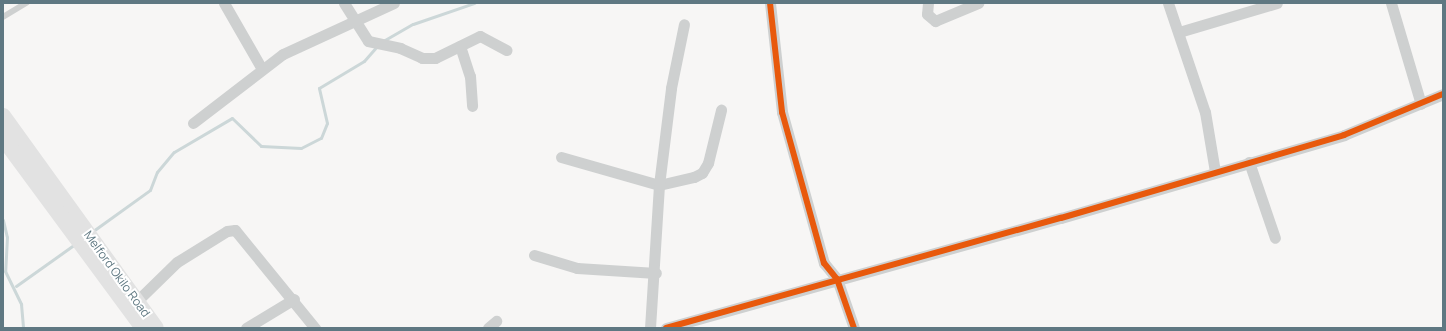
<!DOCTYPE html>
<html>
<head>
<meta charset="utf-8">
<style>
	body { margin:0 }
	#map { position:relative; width:1446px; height:331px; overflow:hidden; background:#f7f6f5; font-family:Manrope,sans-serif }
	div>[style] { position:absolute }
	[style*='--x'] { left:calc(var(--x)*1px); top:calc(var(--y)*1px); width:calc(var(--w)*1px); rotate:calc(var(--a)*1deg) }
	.stream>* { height:3px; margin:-1.5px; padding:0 1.5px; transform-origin:1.5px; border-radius:1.5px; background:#ccd7d8 }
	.lane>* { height:5.5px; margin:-2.75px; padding:0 2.75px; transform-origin:2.75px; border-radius:2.75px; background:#ced0d0 }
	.street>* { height:11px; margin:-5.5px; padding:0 5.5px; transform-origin:5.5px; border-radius:5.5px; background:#ced0d0 }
	.secondary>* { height:16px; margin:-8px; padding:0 8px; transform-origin:8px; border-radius:8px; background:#e2e2e2 }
	.cycleway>* { height:6px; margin:-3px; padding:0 3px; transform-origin:3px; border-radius:3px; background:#e8590c }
	span { translate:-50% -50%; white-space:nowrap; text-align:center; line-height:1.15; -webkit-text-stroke:4px #fff; paint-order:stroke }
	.street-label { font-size:12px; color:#5f7882 }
	.frame { position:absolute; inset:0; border:4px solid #5f7882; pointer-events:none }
</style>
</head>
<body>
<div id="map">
	<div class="stream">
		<div style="--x:383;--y:41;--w:34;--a:-30"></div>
		<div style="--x:413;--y:24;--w:65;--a:-19"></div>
		<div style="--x:3;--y:220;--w:17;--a:77"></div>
		<div style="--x:7;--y:237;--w:34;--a:93"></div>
		<div style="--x:5;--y:271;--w:37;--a:64"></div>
		<div style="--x:21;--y:304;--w:24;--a:85"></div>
		<div style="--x:93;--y:231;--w:70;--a:-35.7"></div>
		<div style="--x:150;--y:190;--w:19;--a:-69"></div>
		<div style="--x:157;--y:172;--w:26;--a:-50"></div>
		<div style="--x:174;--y:152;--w:67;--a:-30.4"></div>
		<div style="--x:232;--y:118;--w:40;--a:44"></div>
		<div style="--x:261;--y:146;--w:40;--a:2.9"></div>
		<div style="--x:301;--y:148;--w:22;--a:-27"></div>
		<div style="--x:321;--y:138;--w:16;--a:-68"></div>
		<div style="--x:327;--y:123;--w:36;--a:-103"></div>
		<div style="--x:319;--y:88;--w:52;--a:-31"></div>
		<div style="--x:364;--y:61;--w:20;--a:-49"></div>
		<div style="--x:16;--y:286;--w:72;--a:-35.4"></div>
	</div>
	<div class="lane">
		<div style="--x:3;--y:17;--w:27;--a:-31"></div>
	</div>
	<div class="street">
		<div style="--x:224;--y:3;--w:76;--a:60.1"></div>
		<div style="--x:344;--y:3;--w:45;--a:57.7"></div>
		<div style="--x:368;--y:41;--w:33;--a:12"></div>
		<div style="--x:400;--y:48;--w:24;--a:24"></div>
		<div style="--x:422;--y:58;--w:13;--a:0"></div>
		<div style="--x:435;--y:58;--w:50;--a:-26.1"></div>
		<div style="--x:480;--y:36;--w:30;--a:28"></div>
		<div style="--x:770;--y:3;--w:110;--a:83.7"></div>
		<div style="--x:782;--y:112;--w:157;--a:74.5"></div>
		<div style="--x:824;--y:263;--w:21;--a:51"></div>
		<div style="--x:837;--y:279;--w:52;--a:70.9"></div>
		<div style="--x:928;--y:3;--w:11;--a:95"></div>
		<div style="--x:927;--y:14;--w:11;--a:41"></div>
		<div style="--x:935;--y:21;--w:47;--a:-22.7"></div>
		<div style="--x:1168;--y:3;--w:115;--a:71.3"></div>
		<div style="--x:1205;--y:112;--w:61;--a:80.5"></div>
		<div style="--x:1391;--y:3;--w:105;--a:73.5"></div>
		<div style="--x:1179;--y:32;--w:102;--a:-16.5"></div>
		<div style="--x:460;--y:46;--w:32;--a:72"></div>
		<div style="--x:470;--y:76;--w:30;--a:86"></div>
		<div style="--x:193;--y:123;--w:113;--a:-37.5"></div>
		<div style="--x:283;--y:54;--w:122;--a:-24.7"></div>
		<div style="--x:561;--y:157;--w:102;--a:15.9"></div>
		<div style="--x:659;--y:185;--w:36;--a:-13"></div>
		<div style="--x:694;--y:177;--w:9;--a:-27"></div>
		<div style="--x:702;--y:173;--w:12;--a:-59"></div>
		<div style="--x:708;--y:163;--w:55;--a:-76.2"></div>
		<div style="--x:1249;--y:162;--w:80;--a:71.1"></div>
		<div style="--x:534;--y:255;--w:45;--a:16.8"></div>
		<div style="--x:577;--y:268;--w:79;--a:3.6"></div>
		<div style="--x:138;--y:300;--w:54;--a:-44.3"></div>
		<div style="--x:177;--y:262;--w:59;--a:-31.8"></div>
		<div style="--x:227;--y:231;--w:8;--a:-7"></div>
		<div style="--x:235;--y:230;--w:127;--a:50.8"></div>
		<div style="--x:246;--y:328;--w:56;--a:-31.1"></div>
		<div style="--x:488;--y:328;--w:11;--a:-41"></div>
		<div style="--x:650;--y:328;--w:143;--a:-86.4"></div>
		<div style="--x:659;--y:185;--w:98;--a:-82.9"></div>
		<div style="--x:671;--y:88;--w:65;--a:-78.5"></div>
		<div style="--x:666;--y:328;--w:410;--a:-15.6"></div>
		<div style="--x:1061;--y:218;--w:295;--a:-16.3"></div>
		<div style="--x:1344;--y:135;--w:107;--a:-22.5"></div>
	</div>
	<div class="secondary">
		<div style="--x:3;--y:116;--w:261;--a:54.2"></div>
		<div style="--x:3;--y:138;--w:236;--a:53.6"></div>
	</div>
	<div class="cycleway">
		<div style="--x:770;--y:3;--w:110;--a:83.7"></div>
		<div style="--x:782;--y:112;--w:157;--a:74.5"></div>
		<div style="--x:824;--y:263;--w:21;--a:51"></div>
		<div style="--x:837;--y:279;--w:52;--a:70.9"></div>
		<div style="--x:666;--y:328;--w:410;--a:-15.6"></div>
		<div style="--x:1061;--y:218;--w:295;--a:-16.3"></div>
		<div style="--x:1344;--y:135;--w:107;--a:-22.5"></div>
	</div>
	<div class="street-label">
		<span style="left:117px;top:274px;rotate:54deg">Melford Okilo Road</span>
	</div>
	<div class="frame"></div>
</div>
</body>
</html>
